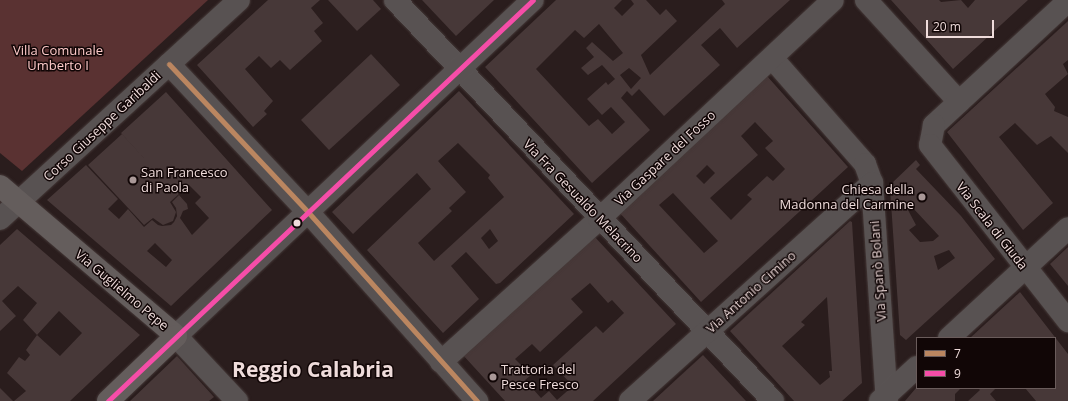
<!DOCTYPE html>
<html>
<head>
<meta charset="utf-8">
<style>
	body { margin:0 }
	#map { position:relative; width:1068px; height:401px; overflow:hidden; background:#2a1d1d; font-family:"Open Sans",sans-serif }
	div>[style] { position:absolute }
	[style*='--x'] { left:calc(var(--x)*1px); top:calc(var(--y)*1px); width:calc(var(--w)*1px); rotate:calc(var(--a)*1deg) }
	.green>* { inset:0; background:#5a3232 }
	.building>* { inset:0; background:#473838 }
	.roads { filter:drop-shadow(0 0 1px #453938) drop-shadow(0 0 1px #453938) }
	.street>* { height:22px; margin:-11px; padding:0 11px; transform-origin:11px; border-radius:11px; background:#585252 }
	.primary>* { height:22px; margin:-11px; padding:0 11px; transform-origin:11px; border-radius:11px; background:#645d5c }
	.bus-1>* { height:5px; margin:-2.5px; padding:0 2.5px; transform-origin:2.5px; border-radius:2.5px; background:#bb8660 }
	.bus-2>* { height:5px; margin:-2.5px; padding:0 2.5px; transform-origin:2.5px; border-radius:2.5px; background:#f54da8 }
	.dots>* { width:11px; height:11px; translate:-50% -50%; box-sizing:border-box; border:2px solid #110606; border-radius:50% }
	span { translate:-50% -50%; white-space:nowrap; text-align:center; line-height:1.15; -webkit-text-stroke:3px #110606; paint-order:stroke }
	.park-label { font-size:13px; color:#fecbca }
	.street-label { font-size:13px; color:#efdcdb }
	.poi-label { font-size:13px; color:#efdcdb }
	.left { translate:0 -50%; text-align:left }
	.right { translate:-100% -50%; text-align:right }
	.town-label { font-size:21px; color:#efdcdb; font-weight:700 }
	.legend { position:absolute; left:916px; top:337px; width:140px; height:52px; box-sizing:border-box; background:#110606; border:1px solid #6a5c5b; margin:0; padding:5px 7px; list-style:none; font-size:12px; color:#efdcdb }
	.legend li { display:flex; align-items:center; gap:8px; height:20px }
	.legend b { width:20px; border:1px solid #6a5c5b }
	.scale { position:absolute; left:926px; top:20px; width:68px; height:18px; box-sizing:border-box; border:2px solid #efdcdb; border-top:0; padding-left:5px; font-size:12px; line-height:14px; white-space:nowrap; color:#efdcdb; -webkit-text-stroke:3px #110606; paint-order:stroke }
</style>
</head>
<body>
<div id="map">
	<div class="green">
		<div style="clip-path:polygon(0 0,208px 0,22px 171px,0 153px)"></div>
	</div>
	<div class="building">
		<div style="clip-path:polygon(268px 0,320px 0,311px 8px,323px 23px,314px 31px,322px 41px,290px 70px,280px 60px,271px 68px,259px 56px,245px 69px,273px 101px,264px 111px,267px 114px,253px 127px,197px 65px)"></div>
		<div style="clip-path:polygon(328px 0,373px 0,381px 9px,357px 31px)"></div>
		<div style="clip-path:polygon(422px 0,494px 0,456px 36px)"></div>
		<div style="clip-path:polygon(evenodd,556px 0,622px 0,614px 8px,622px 16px,634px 4px,631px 0,646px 0,660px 15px,666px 9px,677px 21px,641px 55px,650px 75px,725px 4px,722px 0,790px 0,737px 48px,720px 28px,701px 45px,720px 65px,664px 116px,639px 89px,632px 96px,627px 91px,621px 98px,650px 130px,592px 183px,485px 67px,556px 0,599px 24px,623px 53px,613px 61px,592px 42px,586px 48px,594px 57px,581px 68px,588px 75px,602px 65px,615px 79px,608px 85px,606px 82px,587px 99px,602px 115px,611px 107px,625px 122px,612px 134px,598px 119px,589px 126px,536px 69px,575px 30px,584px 38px,599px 24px,556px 0,629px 68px,641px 78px,631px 89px,620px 75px,629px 68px)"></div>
		<div style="clip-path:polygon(891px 0,939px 0,941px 2px,961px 0,968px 8px,975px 0,1028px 0,953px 69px)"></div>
		<div style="clip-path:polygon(1068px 21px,1068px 60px,1063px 64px,1068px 74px,1045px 94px,1055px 107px,1054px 111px,1068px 117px,1068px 153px,1051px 136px,1037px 145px,1015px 123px,999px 137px,1053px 203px,1023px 230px,947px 132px)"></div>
		<div style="clip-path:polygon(371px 54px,400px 85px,329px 150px,301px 120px)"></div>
		<div style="clip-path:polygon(evenodd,767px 76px,848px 167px,701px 302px,618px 211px,767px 76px,755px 122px,773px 141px,765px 148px,785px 169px,773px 181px,767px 176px,747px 195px,752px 199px,731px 220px,710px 198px,758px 155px,741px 136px,755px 122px,767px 76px,707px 165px,715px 173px,704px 184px,696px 176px,707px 165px,767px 76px,673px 193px,718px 241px,704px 253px,659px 205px,673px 193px)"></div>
		<div style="clip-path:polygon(evenodd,459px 91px,574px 214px,500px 283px,496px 284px,466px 252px,451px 266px,479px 299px,443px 333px,367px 250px,431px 189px,417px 173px,353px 234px,332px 212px,459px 91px,458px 143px,490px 175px,488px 178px,504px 197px,434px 261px,418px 243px,452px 211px,449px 208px,466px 192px,438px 161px,458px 143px,459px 91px,490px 229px,498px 241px,489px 249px,481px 238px,490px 229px)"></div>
		<div style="clip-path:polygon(evenodd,166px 92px,272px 210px,171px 306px,47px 200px,86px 165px,118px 199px,108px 209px,119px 219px,128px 209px,144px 227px,152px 220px,158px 225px,162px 226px,171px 225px,174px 222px,177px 216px,176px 208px,172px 202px,179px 195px,187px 204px,188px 209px,183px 211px,180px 218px,192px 235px,209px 218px,195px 203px,201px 197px,189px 185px,170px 202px,176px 212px,173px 221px,163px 225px,153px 218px,144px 225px,88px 165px,122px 134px,162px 178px,121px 133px,166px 92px,155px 243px,172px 260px,166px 267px,147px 251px,155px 243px)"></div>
		<div style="clip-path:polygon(evenodd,916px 160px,920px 165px,916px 169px,961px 216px,995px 259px,906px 340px,900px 335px,890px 188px,891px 184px,916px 160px,912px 207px,939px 236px,933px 241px,920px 242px,909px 230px,916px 225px,908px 210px,912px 207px,916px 160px,949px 250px,955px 258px,938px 270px,934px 256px,949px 250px)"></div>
		<div style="clip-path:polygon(evenodd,850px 221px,852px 222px,862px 383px,842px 401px,794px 401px,730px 331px,850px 221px,827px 297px,832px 371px,829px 371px,830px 377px,820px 385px,782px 346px,805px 325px,801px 322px,827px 297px)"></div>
		<div style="clip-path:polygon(17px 229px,140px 335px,70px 401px,14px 401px,26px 391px,7px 373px,19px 357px,25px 361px,30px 355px,26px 350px,37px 335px,60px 356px,82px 333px,59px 311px,37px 335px,23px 320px,37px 303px,18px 286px,2px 301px,16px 316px,0 331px,0 245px)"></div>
		<div style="clip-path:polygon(evenodd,593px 235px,676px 324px,593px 401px,505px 401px,462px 354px,593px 235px,590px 283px,608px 303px,612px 300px,624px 313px,603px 333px,596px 326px,553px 365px,573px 386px,557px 400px,549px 391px,541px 398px,525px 380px,531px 375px,515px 359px,532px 344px,540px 352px,583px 312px,571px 299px,590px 283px)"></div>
		<div style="clip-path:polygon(1068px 247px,1068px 286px,1050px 264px)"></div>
		<div style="clip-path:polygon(1020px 292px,1068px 354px,1068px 401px,1036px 401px,1025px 388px,1055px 388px,1055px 338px,970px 338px)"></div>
		<div style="clip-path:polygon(703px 355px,746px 401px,653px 401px,680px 376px)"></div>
		<div style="clip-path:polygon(177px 356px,214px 397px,209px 401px,130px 401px)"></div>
		<div style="clip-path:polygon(0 388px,13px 401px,0 401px)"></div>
		<div style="clip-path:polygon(916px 388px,961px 388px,955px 394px,955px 401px,905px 401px)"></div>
		<div style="clip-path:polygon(978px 388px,996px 388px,990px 394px,996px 401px,968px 401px,980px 390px)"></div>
	</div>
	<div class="roads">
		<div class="street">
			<div style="--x:395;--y:0;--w:551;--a:46.69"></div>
			<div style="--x:866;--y:0;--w:138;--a:47.6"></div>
			<div style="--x:1068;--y:1;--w:183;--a:137.2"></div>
			<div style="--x:934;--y:125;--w:20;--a:101"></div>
			<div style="--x:930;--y:145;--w:224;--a:51.9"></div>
			<div style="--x:772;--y:58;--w:141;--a:48.7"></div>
			<div style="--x:865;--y:164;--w:20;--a:70"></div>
			<div style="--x:872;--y:183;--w:219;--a:86.1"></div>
			<div style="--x:169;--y:64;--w:203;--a:46.8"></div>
			<div style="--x:308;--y:212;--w:254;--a:48.2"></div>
			<div style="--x:0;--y:219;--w:324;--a:-42.5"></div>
			<div style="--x:949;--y:338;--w:162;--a:-42.7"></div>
			<div style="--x:441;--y:362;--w:213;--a:-42.1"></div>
			<div style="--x:599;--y:219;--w:320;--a:-43.1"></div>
			<div style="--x:237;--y:401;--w:89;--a:-133.2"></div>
			<div style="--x:176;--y:336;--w:490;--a:-43.3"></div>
			<div style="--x:630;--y:401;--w:326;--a:-42"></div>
			<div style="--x:880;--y:401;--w:50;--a:-42.6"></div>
		</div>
		<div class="primary">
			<div style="--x:0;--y:186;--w:231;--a:40.4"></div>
			<div style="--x:176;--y:336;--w:94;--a:136.3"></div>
		</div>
	</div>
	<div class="bus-1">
		<div style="--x:169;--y:64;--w:203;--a:46.8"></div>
		<div style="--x:308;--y:212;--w:254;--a:48.2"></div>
	</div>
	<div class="bus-2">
		<div style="--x:108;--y:401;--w:584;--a:-43.34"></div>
	</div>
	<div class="dots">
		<div style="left:133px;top:180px;background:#aa9998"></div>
		<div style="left:922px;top:197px;background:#aa9998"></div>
		<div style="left:297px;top:223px;background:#efdcdb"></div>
		<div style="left:493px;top:377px;background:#aa9998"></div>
	</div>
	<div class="park-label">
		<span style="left:58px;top:58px">Villa Comunale<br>Umberto I</span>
	</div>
	<div class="street-label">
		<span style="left:102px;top:126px;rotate:-43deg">Corso Giuseppe Garibaldi</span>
		<span style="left:665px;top:158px;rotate:-43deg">Via Gaspare del Fosso</span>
		<span style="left:583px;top:201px;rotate:46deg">Via Fra Gesualdo Melacrino</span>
		<span style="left:992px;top:226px;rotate:52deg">Via Scala di Giuda</span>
		<span style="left:878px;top:271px;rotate:-94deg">Via Spanò Bolani</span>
		<span style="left:122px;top:290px;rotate:40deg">Via Guglielmo Pepe</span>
		<span style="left:751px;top:292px;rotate:-42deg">Via Antonio Cimino</span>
	</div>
	<div class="poi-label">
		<span class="left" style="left:141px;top:180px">San Francesco<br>di Paola</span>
		<span class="right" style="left:914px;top:197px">Chiesa della<br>Madonna del Carmine</span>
		<span class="left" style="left:501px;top:377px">Trattoria del<br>Pesce Fresco</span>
	</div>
	<div class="town-label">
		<span style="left:313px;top:369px">Reggio Calabria</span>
	</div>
	<ul class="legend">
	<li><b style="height:5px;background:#bb8660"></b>7</li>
	<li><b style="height:5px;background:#f54da8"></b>9</li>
	</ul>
	<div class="scale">20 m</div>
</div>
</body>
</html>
